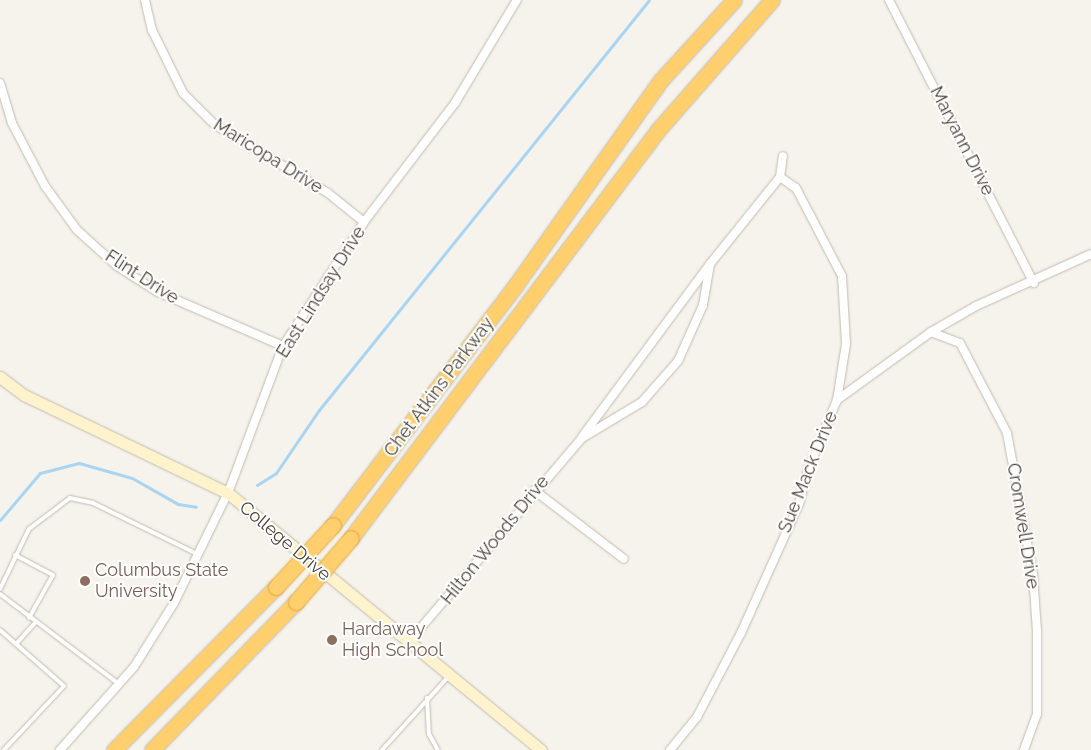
<!DOCTYPE html>
<html>
<head>
<meta charset="utf-8">
<style>
	body { margin:0 }
	#map { position:relative; width:1091px; height:750px; overflow:hidden; background:#f6f3ec; font-family:Raleway,sans-serif }
	div>[style] { position:absolute }
	[style*='--x'] { left:calc(var(--x)*1px); top:calc(var(--y)*1px); width:calc(var(--w)*1px); rotate:calc(var(--a)*1deg) }
	.stream>* { height:3px; margin:-1.5px; padding:0 1.5px; transform-origin:1.5px; border-radius:1.5px; background:#a9d4f2 }
	.roads { filter:drop-shadow(0 0 1px #c2bbae) drop-shadow(0 0 1px #c2bbae) }
	.lane>* { height:4px; margin:-2px; padding:0 2px; transform-origin:2px; border-radius:2px; background:#fff }
	.street>* { height:8px; margin:-4px; padding:0 4px; transform-origin:4px; border-radius:4px; background:#fff }
	.secondary>* { height:11px; margin:-5.5px; padding:0 5.5px; transform-origin:5.5px; border-radius:5.5px; background:#fff3cd }
	.highway>* { height:15px; margin:-7.5px; padding:0 7.5px; transform-origin:7.5px; border-radius:7.5px; background:#ffcf6e }
	.bridges { filter:drop-shadow(0 0 1px #e0a43c) drop-shadow(0 0 1px #e0a43c) }
	.highway-bridge>* { height:15px; margin:-7.5px; padding:0 7.5px; transform-origin:7.5px; border-radius:7.5px; background:#ffcf6e }
	.dots>* { width:14px; height:14px; translate:-50% -50%; box-sizing:border-box; border:2px solid #fff; border-radius:50% }
	span { translate:-50% -50%; white-space:nowrap; text-align:center; line-height:1.15; -webkit-text-stroke:4px #fff; paint-order:stroke }
	.street-label { font-size:18px; color:#4b4439 }
	.education-label { font-size:18px; color:#785e54 }
	.left { translate:0 -50%; text-align:left }
</style>
</head>
<body>
<div id="map">
	<div class="stream">
		<div style="--x:257;--y:485;--w:22;--a:-32"></div>
		<div style="--x:276;--y:473;--w:76;--a:-55.7"></div>
		<div style="--x:319;--y:410;--w:526;--a:-51.17"></div>
		<div style="--x:0;--y:520;--w:62;--a:-49.6"></div>
		<div style="--x:40;--y:473;--w:40;--a:-14.4"></div>
		<div style="--x:79;--y:463;--w:55;--a:15.8"></div>
		<div style="--x:132;--y:478;--w:53;--a:29.5"></div>
		<div style="--x:178;--y:504;--w:18;--a:9"></div>
	</div>
	<div class="roads">
		<div class="lane">
			<div style="--x:15;--y:555;--w:43;--a:27.8"></div>
			<div style="--x:53;--y:575;--w:49;--a:119.2"></div>
			<div style="--x:0;--y:589;--w:67;--a:-64.2"></div>
			<div style="--x:29;--y:529;--w:51;--a:-37.1"></div>
			<div style="--x:70;--y:498;--w:24;--a:12"></div>
			<div style="--x:93;--y:503;--w:116;--a:26.1"></div>
			<div style="--x:0;--y:594;--w:149;--a:37.1"></div>
			<div style="--x:0;--y:630;--w:85;--a:41.2"></div>
			<div style="--x:64;--y:686;--w:88;--a:133.2"></div>
			<div style="--x:16;--y:644;--w:28;--a:-48"></div>
			<div style="--x:427;--y:698;--w:36;--a:87"></div>
			<div style="--x:429;--y:734;--w:18;--a:61"></div>
			<div style="--x:382;--y:750;--w:100;--a:-47.8"></div>
		</div>
		<div class="street">
			<div style="--x:145;--y:0;--w:31;--a:77"></div>
			<div style="--x:152;--y:30;--w:70;--a:63.8"></div>
			<div style="--x:183;--y:93;--w:44;--a:45"></div>
			<div style="--x:214;--y:124;--w:133;--a:31.2"></div>
			<div style="--x:328;--y:193;--w:46;--a:38.9"></div>
			<div style="--x:889;--y:0;--w:318;--a:62.9"></div>
			<div style="--x:0;--y:83;--w:42;--a:73.3"></div>
			<div style="--x:12;--y:123;--w:71;--a:62.4"></div>
			<div style="--x:45;--y:186;--w:54;--a:54"></div>
			<div style="--x:77;--y:230;--w:54;--a:42"></div>
			<div style="--x:117;--y:266;--w:49;--a:32.4"></div>
			<div style="--x:158;--y:292;--w:136;--a:23.4"></div>
			<div style="--x:780;--y:177;--w:19;--a:35"></div>
			<div style="--x:796;--y:188;--w:99;--a:62.4"></div>
			<div style="--x:842;--y:276;--w:68;--a:86.6"></div>
			<div style="--x:846;--y:344;--w:57;--a:99.1"></div>
			<div style="--x:931;--y:332;--w:31;--a:21"></div>
			<div style="--x:960;--y:343;--w:102;--a:62.4"></div>
			<div style="--x:1007;--y:433;--w:144;--a:79.6"></div>
			<div style="--x:1033;--y:575;--w:56;--a:85.9"></div>
			<div style="--x:1037;--y:631;--w:83;--a:90"></div>
			<div style="--x:1037;--y:714;--w:38;--a:110"></div>
			<div style="--x:582;--y:437;--w:215;--a:-53.5"></div>
			<div style="--x:534;--y:490;--w:113;--a:37.5"></div>
			<div style="--x:408;--y:643;--w:269;--a:-49.7"></div>
			<div style="--x:582;--y:438;--w:70;--a:-31"></div>
			<div style="--x:642;--y:402;--w:55;--a:-48.7"></div>
			<div style="--x:678;--y:361;--w:61;--a:-65.9"></div>
			<div style="--x:703;--y:305;--w:42;--a:-80.3"></div>
			<div style="--x:710;--y:264;--w:112;--a:-51.2"></div>
			<div style="--x:780;--y:177;--w:21;--a:-82"></div>
			<div style="--x:60;--y:750;--w:111;--a:-48.3"></div>
			<div style="--x:134;--y:667;--w:75;--a:-58"></div>
			<div style="--x:174;--y:603;--w:123;--a:-63.9"></div>
			<div style="--x:228;--y:493;--w:157;--a:-69.5"></div>
			<div style="--x:283;--y:346;--w:148;--a:-56.8"></div>
			<div style="--x:364;--y:222;--w:150;--a:-52.6"></div>
			<div style="--x:455;--y:103;--w:120;--a:-59"></div>
			<div style="--x:670;--y:750;--w:43;--a:-50.7"></div>
			<div style="--x:697;--y:717;--w:95;--a:-62.4"></div>
			<div style="--x:741;--y:633;--w:141;--a:-65.8"></div>
			<div style="--x:799;--y:504;--w:35;--a:-75"></div>
			<div style="--x:808;--y:470;--w:76;--a:-67.5"></div>
			<div style="--x:837;--y:400;--w:116;--a:-35.9"></div>
			<div style="--x:931;--y:332;--w:52;--a:-30"></div>
			<div style="--x:976;--y:306;--w:126;--a:-24.3"></div>
		</div>
		<div class="secondary">
			<div style="--x:0;--y:377;--w:30;--a:37"></div>
			<div style="--x:24;--y:395;--w:226;--a:25.7"></div>
			<div style="--x:228;--y:493;--w:405;--a:39.4"></div>
		</div>
		<div class="highway">
			<div style="--x:333;--y:525;--w:300;--a:-52.7"></div>
			<div style="--x:515;--y:286;--w:252;--a:-54.7"></div>
			<div style="--x:661;--y:80;--w:108;--a:-47.6"></div>
			<div style="--x:351;--y:538;--w:511;--a:-53.04"></div>
			<div style="--x:658;--y:130;--w:173;--a:-48.8"></div>
			<div style="--x:114;--y:750;--w:230;--a:-45.2"></div>
			<div style="--x:152;--y:750;--w:206;--a:-45.8"></div>
		</div>
	</div>
	<div class="bridges">
		<div class="highway-bridge">
			<div style="--x:276;--y:587;--w:84;--a:-47.4"></div>
			<div style="--x:296;--y:602;--w:84;--a:-49.3"></div>
		</div>
	</div>
	<div class="dots">
		<div style="left:85px;top:581px;background:#8d6e63"></div>
		<div style="left:332px;top:640px;background:#8d6e63"></div>
	</div>
	<div class="street-label">
		<span style="left:962px;top:141px;rotate:63deg">Maryann Drive</span>
		<span style="left:268px;top:156px;rotate:32deg">Maricopa Drive</span>
		<span style="left:142px;top:277px;rotate:33deg">Flint Drive</span>
		<span style="left:321px;top:292px;rotate:-58deg">East Lindsay Drive</span>
		<span style="left:439px;top:387px;rotate:-53deg">Chet Atkins Parkway</span>
		<span style="left:808px;top:472px;rotate:-68deg">Sue Mack Drive</span>
		<span style="left:1023px;top:526px;rotate:81deg">Cromwell Drive</span>
		<span style="left:495px;top:540px;rotate:-51deg">Hilton Woods Drive</span>
		<span style="left:285px;top:541px;rotate:40deg">College Drive</span>
	</div>
	<div class="education-label">
		<span class="left" style="left:95px;top:581px">Columbus State<br>University</span>
		<span class="left" style="left:342px;top:640px">Hardaway<br>High School</span>
	</div>
</div>
</body>
</html>
